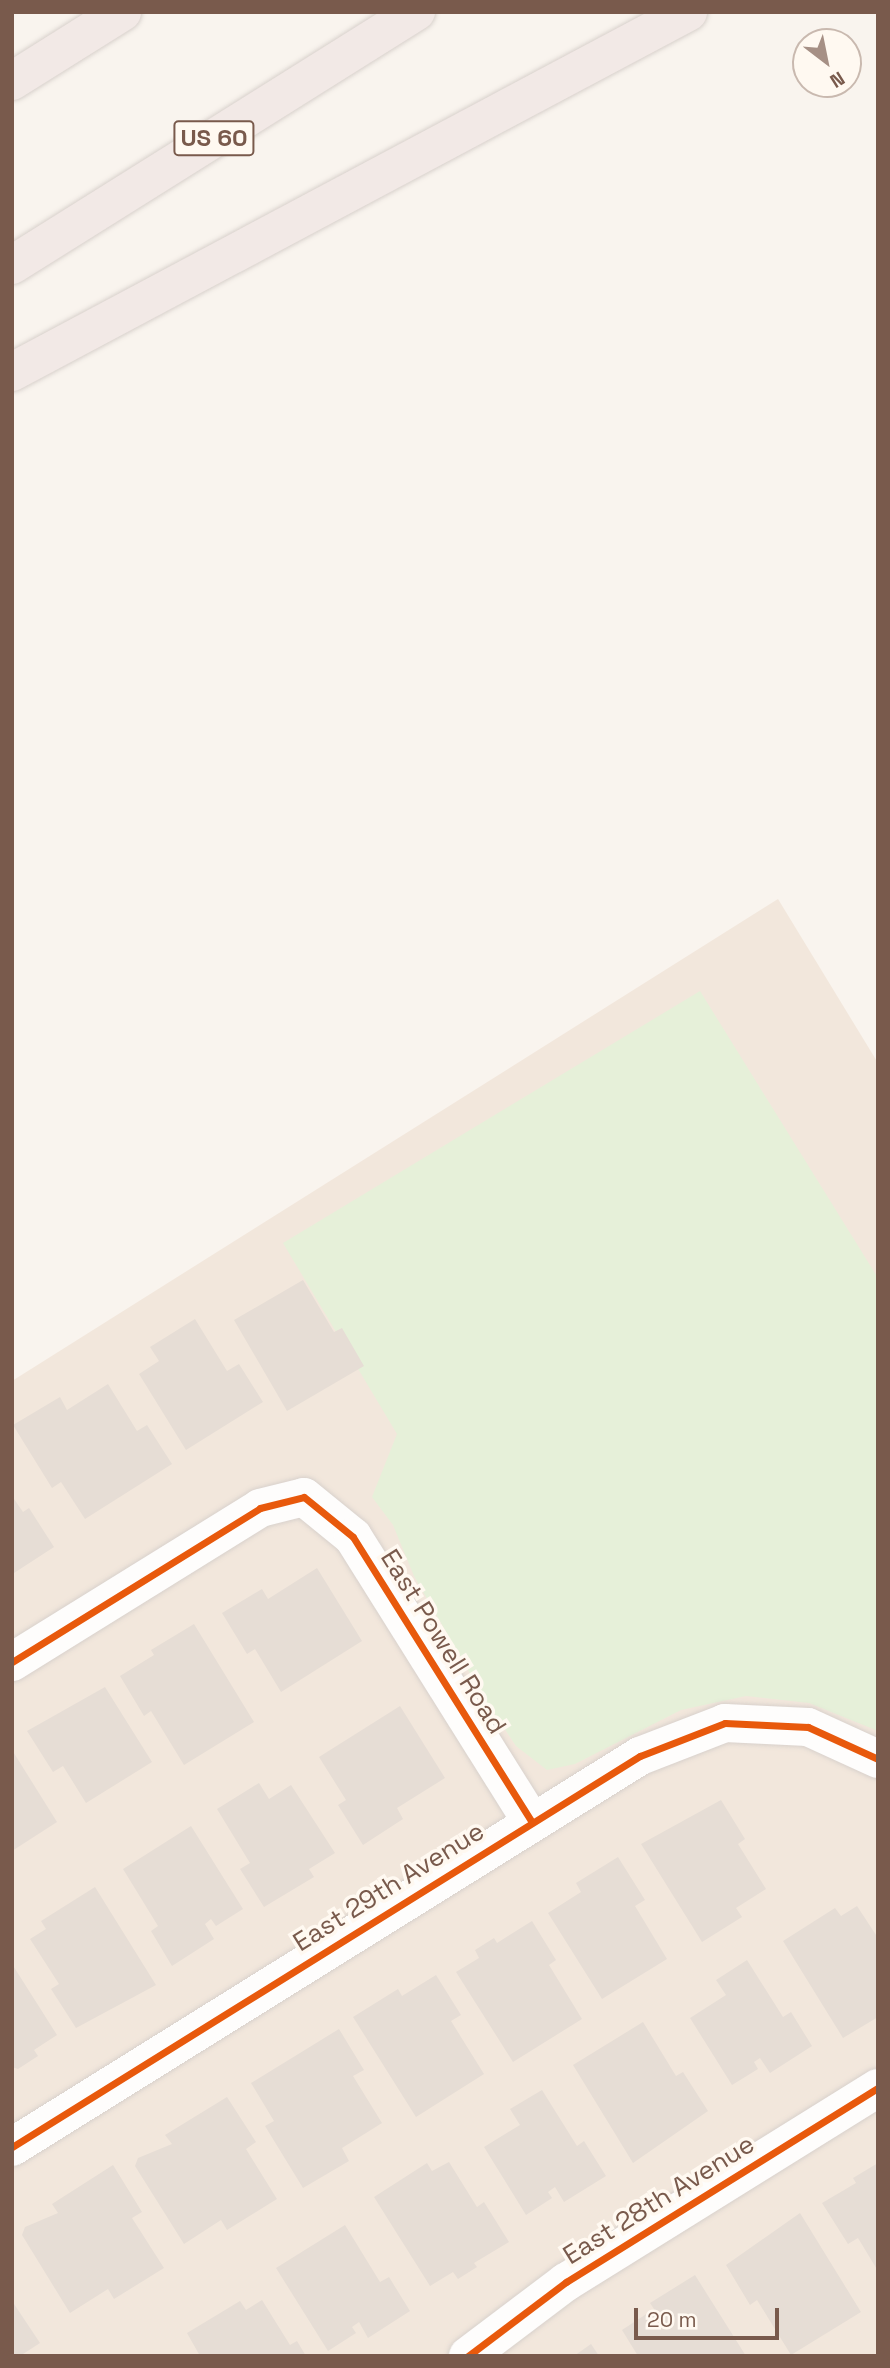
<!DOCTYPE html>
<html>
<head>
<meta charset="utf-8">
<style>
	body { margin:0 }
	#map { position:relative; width:890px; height:2368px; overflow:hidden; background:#f9f4ee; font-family:"Space Grotesk",sans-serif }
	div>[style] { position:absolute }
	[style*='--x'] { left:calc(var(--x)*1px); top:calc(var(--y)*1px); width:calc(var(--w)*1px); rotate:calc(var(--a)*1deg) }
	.residential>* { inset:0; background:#f2e7dc }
	.green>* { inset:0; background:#e6f0d9 }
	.building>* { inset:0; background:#e6ddd5 }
	.roads { filter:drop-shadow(0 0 2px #d8d1cc) drop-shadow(0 0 2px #d8d1cc) }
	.minor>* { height:38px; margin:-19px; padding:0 19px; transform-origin:19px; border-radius:19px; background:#fefdfc }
	.motorway>* { height:38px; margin:-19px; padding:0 19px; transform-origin:19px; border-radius:19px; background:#f2e9e6 }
	.cycleway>* { height:7px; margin:-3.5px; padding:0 3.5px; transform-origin:3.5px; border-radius:3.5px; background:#e8590c }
	span { translate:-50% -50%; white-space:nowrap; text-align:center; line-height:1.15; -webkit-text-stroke:7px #fff9f1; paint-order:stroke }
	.shield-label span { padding:2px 5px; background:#fff9f1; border:2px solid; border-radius:5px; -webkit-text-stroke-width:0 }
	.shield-label { font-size:24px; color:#795a4c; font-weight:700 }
	.street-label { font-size:26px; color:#795a4c }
	.frame { position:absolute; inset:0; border:14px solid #795a4c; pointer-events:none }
	.north { position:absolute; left:792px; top:28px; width:70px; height:70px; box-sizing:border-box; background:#fff9f1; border:2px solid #c9b9af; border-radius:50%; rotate:148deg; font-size:19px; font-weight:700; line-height:28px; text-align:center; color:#795a4c }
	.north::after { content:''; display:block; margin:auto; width:24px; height:32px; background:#a69085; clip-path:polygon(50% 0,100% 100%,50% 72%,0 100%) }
	.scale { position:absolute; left:634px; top:2308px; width:145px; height:32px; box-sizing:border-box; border:4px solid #795a4c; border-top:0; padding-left:9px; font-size:21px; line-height:24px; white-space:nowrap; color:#795a4c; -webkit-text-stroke:5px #fff9f1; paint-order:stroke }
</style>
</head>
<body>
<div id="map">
	<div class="residential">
		<div style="clip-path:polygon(778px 899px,878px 1063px,878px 2356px,12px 2356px,12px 1381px)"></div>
	</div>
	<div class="green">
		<div style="clip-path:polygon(700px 991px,878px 1278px,878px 1731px,809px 1703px,746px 1696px,681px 1710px,575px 1764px,547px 1770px,516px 1746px,484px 1698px,414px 1576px,393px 1525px,372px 1497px,397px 1434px,283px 1243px)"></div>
	</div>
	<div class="building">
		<div style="clip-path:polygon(303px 1280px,334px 1332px,342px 1328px,364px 1366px,287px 1411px,234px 1320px)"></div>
		<div style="clip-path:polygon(195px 1319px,227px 1371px,239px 1364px,263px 1402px,186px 1450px,139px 1374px,159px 1361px,150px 1347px)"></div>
		<div style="clip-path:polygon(108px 1384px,137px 1431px,147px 1425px,172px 1464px,85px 1519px,61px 1482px,52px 1488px,13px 1425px,60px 1397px,67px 1410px)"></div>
		<div style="clip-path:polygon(12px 1496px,23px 1512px,29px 1508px,54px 1547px,14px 1573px)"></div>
		<div style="clip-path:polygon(317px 1568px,362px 1641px,281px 1692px,255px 1649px,247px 1654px,222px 1613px,262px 1589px,268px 1599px)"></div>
		<div style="clip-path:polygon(194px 1624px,254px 1722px,184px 1765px,151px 1711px,144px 1716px,120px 1676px,154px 1655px,151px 1650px)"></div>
		<div style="clip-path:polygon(105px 1687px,152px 1762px,86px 1803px,63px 1766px,53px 1772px,27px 1731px)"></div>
		<div style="clip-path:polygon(400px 1706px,445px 1778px,397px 1808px,403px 1819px,363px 1845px,338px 1805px,346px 1800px,319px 1757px)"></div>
		<div style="clip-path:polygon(12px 1750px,57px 1822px,12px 1851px)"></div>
		<div style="clip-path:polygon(259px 1783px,269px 1799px,291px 1785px,335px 1853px,309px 1869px,314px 1877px,264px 1907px,240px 1869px,250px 1863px,217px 1809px)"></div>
		<div style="clip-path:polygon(721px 1800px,745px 1839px,738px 1844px,766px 1889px,736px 1908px,742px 1917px,702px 1942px,641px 1844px)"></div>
		<div style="clip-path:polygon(191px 1826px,243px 1909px,216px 1926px,211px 1919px,205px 1924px,214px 1939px,172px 1966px,151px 1931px,158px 1926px,123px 1869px)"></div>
		<div style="clip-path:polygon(618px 1857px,645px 1900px,635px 1906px,667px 1959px,602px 1999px,548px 1913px,581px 1892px,576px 1883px)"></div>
		<div style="clip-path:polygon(95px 1887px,156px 1985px,76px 2028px,51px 1989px,59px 1984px,30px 1939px,46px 1929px,41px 1921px)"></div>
		<div style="clip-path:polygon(857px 1906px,878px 1938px,878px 2017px,843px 2038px,783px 1941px,835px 1908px,841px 1916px)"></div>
		<div style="clip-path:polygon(532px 1921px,556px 1960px,549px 1965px,582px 2019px,513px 2062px,456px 1972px,479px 1958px,475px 1950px,494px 1938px,497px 1943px)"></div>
		<div style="clip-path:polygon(747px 1960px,783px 2017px,791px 2012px,812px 2046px,770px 2073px,760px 2058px,754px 2062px,758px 2069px,732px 2085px,690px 2018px,726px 1995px,716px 1980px)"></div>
		<div style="clip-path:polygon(12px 1964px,57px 2035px,34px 2050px,38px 2056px,18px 2069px,12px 2067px)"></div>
		<div style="clip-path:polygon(436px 1975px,461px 2015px,451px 2021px,484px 2074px,416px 2117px,353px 2017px,398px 1989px,402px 1996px)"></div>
		<div style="clip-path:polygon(643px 2022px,676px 2076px,683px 2072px,708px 2111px,633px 2163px,573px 2065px)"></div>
		<div style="clip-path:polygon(339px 2029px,364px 2070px,353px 2076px,382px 2123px,342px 2148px,349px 2161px,303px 2188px,265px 2126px,274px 2121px,251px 2083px)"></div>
		<div style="clip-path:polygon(542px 2090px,577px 2146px,584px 2141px,606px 2176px,564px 2202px,555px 2187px,548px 2192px,552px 2198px,526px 2215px,484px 2147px,520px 2125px,510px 2109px)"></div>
		<div style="clip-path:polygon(227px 2097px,256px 2142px,246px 2149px,277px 2199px,227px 2230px,221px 2220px,184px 2244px,135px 2166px,138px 2158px,172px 2144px,165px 2135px)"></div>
		<div style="clip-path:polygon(449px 2162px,477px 2207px,484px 2202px,509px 2242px,474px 2263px,477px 2267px,458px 2279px,453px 2272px,430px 2286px,374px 2197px,427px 2163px,432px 2171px)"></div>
		<div style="clip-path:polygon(878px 2163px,878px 2271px,858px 2238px,848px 2244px,822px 2203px,856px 2183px,853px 2178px)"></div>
		<div style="clip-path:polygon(113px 2165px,142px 2212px,132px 2218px,164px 2268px,114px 2299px,108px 2289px,70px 2313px,22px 2235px,25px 2227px,58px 2213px,52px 2204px)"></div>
		<div style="clip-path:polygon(800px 2213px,861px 2312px,791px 2355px,757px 2300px,750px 2305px,726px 2265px)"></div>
		<div style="clip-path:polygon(345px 2225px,380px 2282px,389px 2277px,410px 2311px,368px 2338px,359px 2322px,352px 2327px,356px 2333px,328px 2351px,276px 2268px)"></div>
		<div style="clip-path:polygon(695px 2275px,746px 2356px,638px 2356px,622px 2330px,654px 2309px,650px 2303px)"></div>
		<div style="clip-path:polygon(262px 2300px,290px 2345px,297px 2341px,306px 2356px,200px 2356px,187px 2333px,240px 2301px,246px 2310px)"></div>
		<div style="clip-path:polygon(12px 2301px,40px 2343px,20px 2356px,12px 2356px)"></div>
		<div style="clip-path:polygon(591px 2344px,599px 2356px,574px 2356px)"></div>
	</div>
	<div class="roads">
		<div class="minor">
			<div style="--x:12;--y:1662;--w:292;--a:-31.8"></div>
			<div style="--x:260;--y:1508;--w:45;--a:-14"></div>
			<div style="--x:304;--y:1497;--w:63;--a:39.2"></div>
			<div style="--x:353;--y:1537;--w:337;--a:57.9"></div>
			<div style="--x:12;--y:2147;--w:740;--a:-31.91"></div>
			<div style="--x:640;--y:1756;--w:91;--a:-21.2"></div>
			<div style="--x:725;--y:1723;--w:83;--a:2.8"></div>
			<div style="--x:808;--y:1727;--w:77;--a:24.6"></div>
			<div style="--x:468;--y:2356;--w:123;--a:-37.1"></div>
			<div style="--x:566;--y:2282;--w:367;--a:-31.9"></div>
		</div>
		<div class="motorway">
			<div style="--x:12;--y:81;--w:130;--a:-32.1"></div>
			<div style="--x:12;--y:265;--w:477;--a:-32.1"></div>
			<div style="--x:12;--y:372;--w:766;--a:-28.04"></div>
		</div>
	</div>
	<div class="cycleway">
		<div style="--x:12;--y:1662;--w:292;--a:-31.8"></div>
		<div style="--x:260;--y:1508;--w:45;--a:-14"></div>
		<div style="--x:304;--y:1497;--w:63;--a:39.2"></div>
		<div style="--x:353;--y:1537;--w:337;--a:57.9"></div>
		<div style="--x:12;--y:2147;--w:740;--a:-31.91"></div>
		<div style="--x:640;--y:1756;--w:91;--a:-21.2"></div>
		<div style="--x:725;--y:1723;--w:83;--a:2.8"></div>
		<div style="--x:808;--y:1727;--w:77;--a:24.6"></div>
		<div style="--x:468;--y:2356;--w:123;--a:-37.1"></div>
		<div style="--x:566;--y:2282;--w:367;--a:-31.9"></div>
	</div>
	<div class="shield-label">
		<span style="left:214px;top:138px">US 60</span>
	</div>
	<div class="street-label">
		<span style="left:443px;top:1642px;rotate:58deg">East Powell Road</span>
		<span style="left:389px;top:1887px;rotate:-32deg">East 29th Avenue</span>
		<span style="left:659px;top:2200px;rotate:-32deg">East 28th Avenue</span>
	</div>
	<div class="frame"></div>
	<div class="north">N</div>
	<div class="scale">20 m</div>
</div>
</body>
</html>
